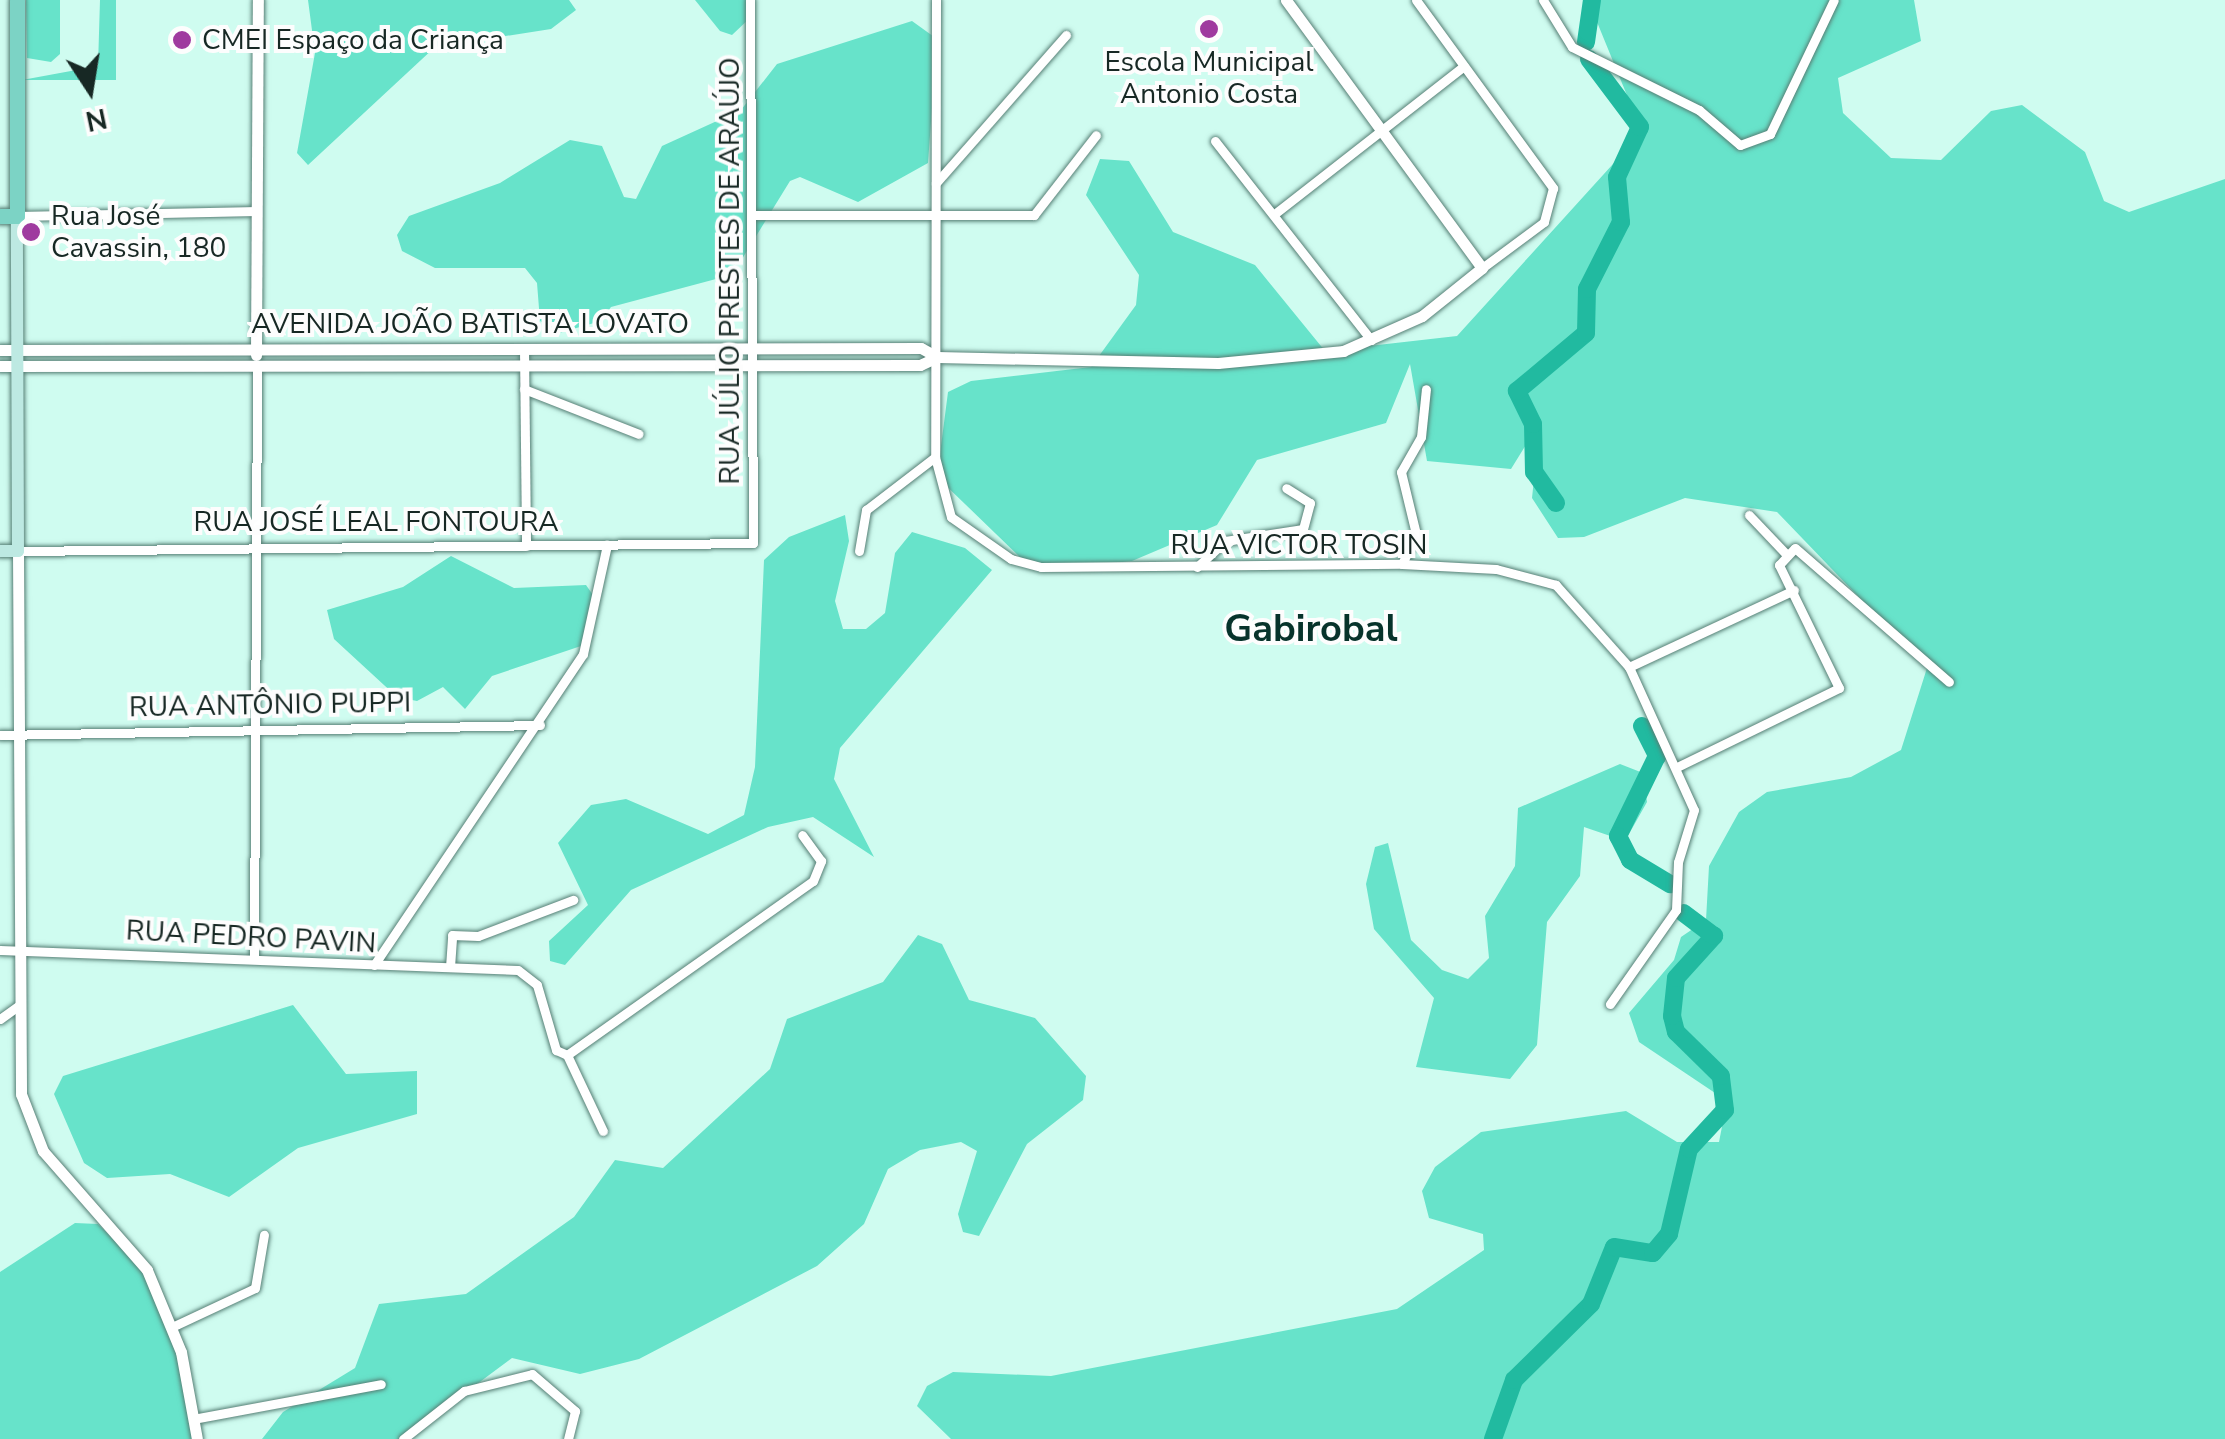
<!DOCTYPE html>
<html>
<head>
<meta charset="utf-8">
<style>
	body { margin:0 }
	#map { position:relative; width:2225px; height:1439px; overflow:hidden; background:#cffcf0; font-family:"Nunito Sans",sans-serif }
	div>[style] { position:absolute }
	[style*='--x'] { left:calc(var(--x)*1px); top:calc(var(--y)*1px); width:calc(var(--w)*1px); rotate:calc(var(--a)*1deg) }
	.green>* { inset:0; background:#67e3ca }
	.river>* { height:18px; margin:-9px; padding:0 9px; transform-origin:9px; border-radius:9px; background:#21baa0 }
	.roads { filter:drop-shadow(0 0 2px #567f75) drop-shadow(0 0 2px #567f75) }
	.minor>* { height:9px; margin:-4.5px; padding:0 4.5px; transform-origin:4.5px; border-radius:4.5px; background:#fff }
	.tertiary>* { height:11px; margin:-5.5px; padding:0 5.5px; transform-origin:5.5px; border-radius:5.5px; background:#fff }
	.secondary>* { height:12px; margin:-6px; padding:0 6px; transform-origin:6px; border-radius:6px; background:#bde9e2 }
	.primary>* { height:15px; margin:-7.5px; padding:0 7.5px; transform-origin:7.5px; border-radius:7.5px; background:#7cd3c5 }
	.dots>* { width:28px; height:28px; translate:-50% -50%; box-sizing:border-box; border:5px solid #fdfdfd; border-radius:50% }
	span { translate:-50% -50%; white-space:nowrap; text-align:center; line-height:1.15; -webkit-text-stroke:8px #fdfdfd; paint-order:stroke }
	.poi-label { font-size:28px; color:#172824 }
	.left { translate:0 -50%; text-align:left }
	.street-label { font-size:28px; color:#172824 }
	.district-label { font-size:38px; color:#07332b; font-weight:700 }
	.north { position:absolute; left:40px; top:40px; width:100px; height:100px; -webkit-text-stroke:8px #fdfdfd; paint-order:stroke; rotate:168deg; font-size:28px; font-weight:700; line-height:40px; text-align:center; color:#172824 }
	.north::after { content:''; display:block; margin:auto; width:35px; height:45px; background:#172824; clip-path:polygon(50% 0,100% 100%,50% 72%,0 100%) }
</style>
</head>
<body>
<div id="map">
	<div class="green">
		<div style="clip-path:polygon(26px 0,60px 0,60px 54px,51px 62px,27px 58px)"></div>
		<div style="clip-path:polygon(100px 0,116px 0,116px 80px,22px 80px,98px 66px)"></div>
		<div style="clip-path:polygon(308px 0,569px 0,576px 10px,551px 29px,435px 47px,308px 165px,297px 153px,315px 53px)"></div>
		<div style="clip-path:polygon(695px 0,751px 0,750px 18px,732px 35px,720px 31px)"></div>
		<div style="clip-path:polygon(1588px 0,1914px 0,1921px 41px,1838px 78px,1843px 113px,1891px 158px,1941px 160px,1991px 111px,2022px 105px,2085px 152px,2104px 201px,2129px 212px,2225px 179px,2225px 1439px,951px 1439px,917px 1406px,927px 1386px,953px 1372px,1051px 1376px,1397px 1309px,1484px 1250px,1483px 1234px,1429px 1218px,1422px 1191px,1435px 1167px,1481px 1132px,1626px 1111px,1677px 1142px,1719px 1142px,1727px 1101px,1639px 1042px,1629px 1013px,1674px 960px,1681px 937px,1706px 920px,1709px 866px,1739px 812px,1767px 792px,1851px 777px,1901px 750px,1927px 668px,1777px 512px,1685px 498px,1584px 537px,1558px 538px,1532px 498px,1540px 422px,1511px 469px,1427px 461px,1410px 364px,1386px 423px,1257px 460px,1217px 525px,1132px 561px,1064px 568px,1022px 559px,937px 477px,948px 392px,971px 381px,1091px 367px,1136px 305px,1139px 275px,1086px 195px,1100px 159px,1129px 161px,1173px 232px,1255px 265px,1325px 351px,1457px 336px,1642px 132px)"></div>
		<div style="clip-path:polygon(912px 21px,937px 39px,928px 163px,858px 202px,800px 177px,790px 181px,742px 259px,716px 279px,611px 307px,601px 321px,559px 333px,540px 321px,537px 283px,525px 268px,435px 268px,402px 251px,397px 235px,409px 216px,500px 183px,570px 140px,602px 146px,624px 197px,636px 199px,662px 146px,741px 110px,777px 64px)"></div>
		<div style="clip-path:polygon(845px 515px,849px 541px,835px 601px,843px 629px,866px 629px,885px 613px,895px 553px,912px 532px,965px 548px,992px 570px,840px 748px,834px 779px,874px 857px,813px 817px,768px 827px,631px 890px,565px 965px,550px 961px,549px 941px,588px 905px,558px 843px,591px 805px,626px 799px,708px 834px,744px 815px,755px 767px,764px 560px,789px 537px)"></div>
		<div style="clip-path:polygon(451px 556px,514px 588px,586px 585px,593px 595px,584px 645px,492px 676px,465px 709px,443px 687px,417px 701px,397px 697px,334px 639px,327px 610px,403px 587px)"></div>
		<div style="clip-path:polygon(1620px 764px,1643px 773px,1647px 802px,1625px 841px,1584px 827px,1580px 876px,1547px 922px,1537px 1045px,1510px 1079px,1416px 1067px,1434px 998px,1374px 929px,1366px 884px,1375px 847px,1388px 843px,1411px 940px,1442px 970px,1468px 979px,1489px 958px,1485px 916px,1515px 866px,1518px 808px)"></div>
		<div style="clip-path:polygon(918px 935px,942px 944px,969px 1000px,1035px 1018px,1086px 1076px,1083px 1100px,1027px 1144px,979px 1236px,963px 1232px,958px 1214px,977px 1151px,961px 1142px,920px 1150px,888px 1169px,864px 1224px,817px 1266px,639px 1359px,580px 1374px,512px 1358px,403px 1439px,262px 1439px,283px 1412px,355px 1368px,379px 1304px,466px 1294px,574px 1217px,615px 1160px,663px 1168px,770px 1069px,787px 1019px,883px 982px)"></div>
		<div style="clip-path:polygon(293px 1005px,346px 1074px,417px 1071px,417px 1114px,298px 1148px,229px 1197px,170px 1174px,107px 1178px,84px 1163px,54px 1094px,63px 1076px)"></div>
		<div style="clip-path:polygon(75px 1223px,98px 1224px,142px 1267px,170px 1321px,193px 1439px,0 1439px,0 1272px)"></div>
	</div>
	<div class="river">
		<div style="--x:1586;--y:42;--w:42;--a:-81.9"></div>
		<div style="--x:1556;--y:503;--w:38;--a:-125"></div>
		<div style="--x:1534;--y:472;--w:48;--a:-91.2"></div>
		<div style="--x:1533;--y:424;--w:37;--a:-116"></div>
		<div style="--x:1517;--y:391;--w:90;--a:-40"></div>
		<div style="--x:1586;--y:333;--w:44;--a:-88.7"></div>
		<div style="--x:1587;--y:289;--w:75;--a:-63.1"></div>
		<div style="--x:1621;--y:222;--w:45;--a:-95.1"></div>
		<div style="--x:1617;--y:177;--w:55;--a:-65.3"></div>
		<div style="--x:1640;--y:127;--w:85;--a:-126.9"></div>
		<div style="--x:1642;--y:726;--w:34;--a:63"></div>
		<div style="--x:1657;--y:756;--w:89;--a:116"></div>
		<div style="--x:1618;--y:836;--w:27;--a:63"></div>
		<div style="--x:1630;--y:860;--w:47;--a:31"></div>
		<div style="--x:1493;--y:1439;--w:63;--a:-70.4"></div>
		<div style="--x:1514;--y:1380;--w:108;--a:-44.6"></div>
		<div style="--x:1591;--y:1304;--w:61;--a:-68"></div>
		<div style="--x:1614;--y:1247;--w:39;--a:9"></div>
		<div style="--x:1653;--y:1253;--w:25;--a:-50"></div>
		<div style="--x:1669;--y:1234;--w:87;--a:-76.8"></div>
		<div style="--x:1689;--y:1149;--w:53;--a:-47.3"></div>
		<div style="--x:1725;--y:1110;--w:34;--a:-97"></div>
		<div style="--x:1721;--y:1076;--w:63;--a:-135.6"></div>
		<div style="--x:1676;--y:1032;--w:16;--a:-104"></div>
		<div style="--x:1672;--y:1016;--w:38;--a:-84"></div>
		<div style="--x:1676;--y:978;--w:57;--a:-47.9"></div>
		<div style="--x:1714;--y:936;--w:38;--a:-143"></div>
	</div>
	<div class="roads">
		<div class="minor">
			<div style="--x:936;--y:0;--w:457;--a:90.1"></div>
			<div style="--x:935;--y:457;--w:62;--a:75.1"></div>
			<div style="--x:951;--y:517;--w:73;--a:35"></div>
			<div style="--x:1011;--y:559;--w:31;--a:15"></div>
			<div style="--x:1041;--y:567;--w:361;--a:-0.5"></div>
			<div style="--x:1402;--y:564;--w:94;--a:3"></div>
			<div style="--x:1496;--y:569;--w:62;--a:14.9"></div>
			<div style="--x:1556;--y:585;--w:110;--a:48.3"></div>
			<div style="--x:1629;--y:667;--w:157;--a:65.6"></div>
			<div style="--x:1694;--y:810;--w:54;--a:107.1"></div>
			<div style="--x:1678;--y:862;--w:48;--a:92.4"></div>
			<div style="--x:1676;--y:910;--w:115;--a:125.1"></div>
			<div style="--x:1416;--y:0;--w:233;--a:53.9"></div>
			<div style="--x:1553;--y:188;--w:35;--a:105"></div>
			<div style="--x:1544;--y:222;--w:77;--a:143.4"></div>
			<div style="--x:1543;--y:0;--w:55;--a:58.3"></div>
			<div style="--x:1572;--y:47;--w:142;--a:26.4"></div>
			<div style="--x:1699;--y:110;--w:54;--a:40.5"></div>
			<div style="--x:1740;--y:145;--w:32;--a:-20"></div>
			<div style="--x:1770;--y:134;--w:148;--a:-64.5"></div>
			<div style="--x:1215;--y:141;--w:253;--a:51.9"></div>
			<div style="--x:936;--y:183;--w:197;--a:-48.7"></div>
			<div style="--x:1277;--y:212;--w:237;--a:-38"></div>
			<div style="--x:755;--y:215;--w:279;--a:0"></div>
			<div style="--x:1034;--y:215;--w:101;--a:-52.2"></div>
			<div style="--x:17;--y:216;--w:240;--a:-1.2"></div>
			<div style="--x:524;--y:349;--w:197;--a:89.4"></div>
			<div style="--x:524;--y:389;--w:123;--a:21.4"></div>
			<div style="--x:1749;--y:515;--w:54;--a:46.5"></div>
			<div style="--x:18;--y:551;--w:735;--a:-0.62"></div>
			<div style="--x:753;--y:543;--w:543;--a:-90.32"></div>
			<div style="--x:859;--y:551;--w:42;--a:-80.3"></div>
			<div style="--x:866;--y:510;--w:87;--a:-37.5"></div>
			<div style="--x:1402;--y:564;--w:33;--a:-65"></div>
			<div style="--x:1416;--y:534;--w:64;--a:-103.6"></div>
			<div style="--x:1401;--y:472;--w:40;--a:-60.3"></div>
			<div style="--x:1421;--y:437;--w:48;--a:-84.1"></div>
			<div style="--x:1197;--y:567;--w:38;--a:-43"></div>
			<div style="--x:1225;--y:541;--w:79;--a:-8.7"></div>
			<div style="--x:1303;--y:529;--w:27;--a:-75"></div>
			<div style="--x:1310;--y:503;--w:28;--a:-148"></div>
			<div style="--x:1629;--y:667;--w:182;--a:-25"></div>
			<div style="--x:0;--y:735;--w:540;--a:-1.06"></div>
			<div style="--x:1679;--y:766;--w:178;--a:-26"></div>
			<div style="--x:1839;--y:688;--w:137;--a:-116"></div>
			<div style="--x:1779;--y:565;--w:23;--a:-47"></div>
			<div style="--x:1795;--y:548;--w:204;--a:41"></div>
			<div style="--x:0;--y:950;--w:518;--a:2.21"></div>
			<div style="--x:518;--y:970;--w:24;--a:38"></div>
			<div style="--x:537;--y:985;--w:68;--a:73.7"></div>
			<div style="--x:556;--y:1050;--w:12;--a:24"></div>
			<div style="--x:567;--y:1055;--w:301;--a:-35.3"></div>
			<div style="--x:813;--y:881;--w:22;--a:-68"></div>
			<div style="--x:821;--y:861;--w:32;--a:-126"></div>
			<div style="--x:254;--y:959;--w:594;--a:-89.71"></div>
			<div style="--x:374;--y:965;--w:375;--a:-56.1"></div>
			<div style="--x:583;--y:654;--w:112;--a:-77.6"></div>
			<div style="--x:450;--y:967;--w:32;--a:-86"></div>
			<div style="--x:452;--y:935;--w:26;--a:2"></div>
			<div style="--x:478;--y:936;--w:102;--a:-20.8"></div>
			<div style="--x:0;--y:1019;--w:22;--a:-36"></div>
			<div style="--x:567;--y:1055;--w:84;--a:64.7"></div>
			<div style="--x:174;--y:1326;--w:89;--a:-25.1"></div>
			<div style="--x:255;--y:1288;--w:54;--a:-80.4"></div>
			<div style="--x:193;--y:1419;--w:191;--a:-10.5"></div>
			<div style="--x:403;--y:1439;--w:78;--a:-38.2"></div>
			<div style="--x:464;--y:1391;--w:70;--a:-14"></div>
			<div style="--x:532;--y:1374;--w:57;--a:40.7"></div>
			<div style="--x:575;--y:1411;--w:29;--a:104"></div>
		</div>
		<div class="tertiary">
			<div style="--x:0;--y:350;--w:921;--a:-0.12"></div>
			<div style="--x:921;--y:348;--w:18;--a:29"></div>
			<div style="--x:937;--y:357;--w:281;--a:1.2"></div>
			<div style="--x:1218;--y:363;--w:126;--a:-5.5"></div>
			<div style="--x:1343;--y:351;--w:86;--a:-23.9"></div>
			<div style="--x:1422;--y:316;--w:77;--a:-38.7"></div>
			<div style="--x:1482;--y:268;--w:332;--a:-126.2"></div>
			<div style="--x:256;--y:355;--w:355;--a:-89.7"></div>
			<div style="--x:0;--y:366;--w:920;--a:-0.06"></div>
			<div style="--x:920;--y:365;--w:19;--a:-25"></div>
			<div style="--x:18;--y:551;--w:543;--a:89.68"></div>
			<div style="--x:21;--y:1094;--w:61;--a:68.9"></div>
			<div style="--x:43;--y:1151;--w:158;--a:48.8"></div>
			<div style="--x:147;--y:1270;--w:89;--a:67.5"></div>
			<div style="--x:181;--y:1352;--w:88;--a:79.6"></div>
		</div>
		<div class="secondary">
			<div style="--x:0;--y:551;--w:18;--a:0"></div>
			<div style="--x:18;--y:551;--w:335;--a:-90.2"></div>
		</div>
		<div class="primary">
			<div style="--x:0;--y:216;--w:17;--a:0"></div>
			<div style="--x:17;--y:216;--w:216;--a:-90"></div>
		</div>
	</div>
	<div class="dots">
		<div style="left:1209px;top:29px;background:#9f3a9f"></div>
		<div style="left:182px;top:40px;background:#9f3a9f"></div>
		<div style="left:31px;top:232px;background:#9f3a9f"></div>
	</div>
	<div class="poi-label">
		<span class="left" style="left:202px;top:40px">CMEI Espaço da Criança</span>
		<span style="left:1209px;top:78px">Escola Municipal<br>Antonio Costa</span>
		<span class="left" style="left:51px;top:232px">Rua José<br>Cavassin, 180</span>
	</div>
	<div class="street-label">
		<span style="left:730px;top:271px;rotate:-90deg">RUA JÚLIO PRESTES DE ARAÚJO</span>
		<span style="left:470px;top:324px">AVENIDA JOÃO BATISTA LOVATO</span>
		<span style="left:376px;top:522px">RUA JOSÉ LEAL FONTOURA</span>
		<span style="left:1299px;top:545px">RUA VICTOR TOSIN</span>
		<span style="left:270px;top:705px;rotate:-1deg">RUA ANTÔNIO PUPPI</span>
		<span style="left:251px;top:937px;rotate:3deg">RUA PEDRO PAVIN</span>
	</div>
	<div class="district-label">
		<span style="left:1311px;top:629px">Gabirobal</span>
	</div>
	<div class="north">N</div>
</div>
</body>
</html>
